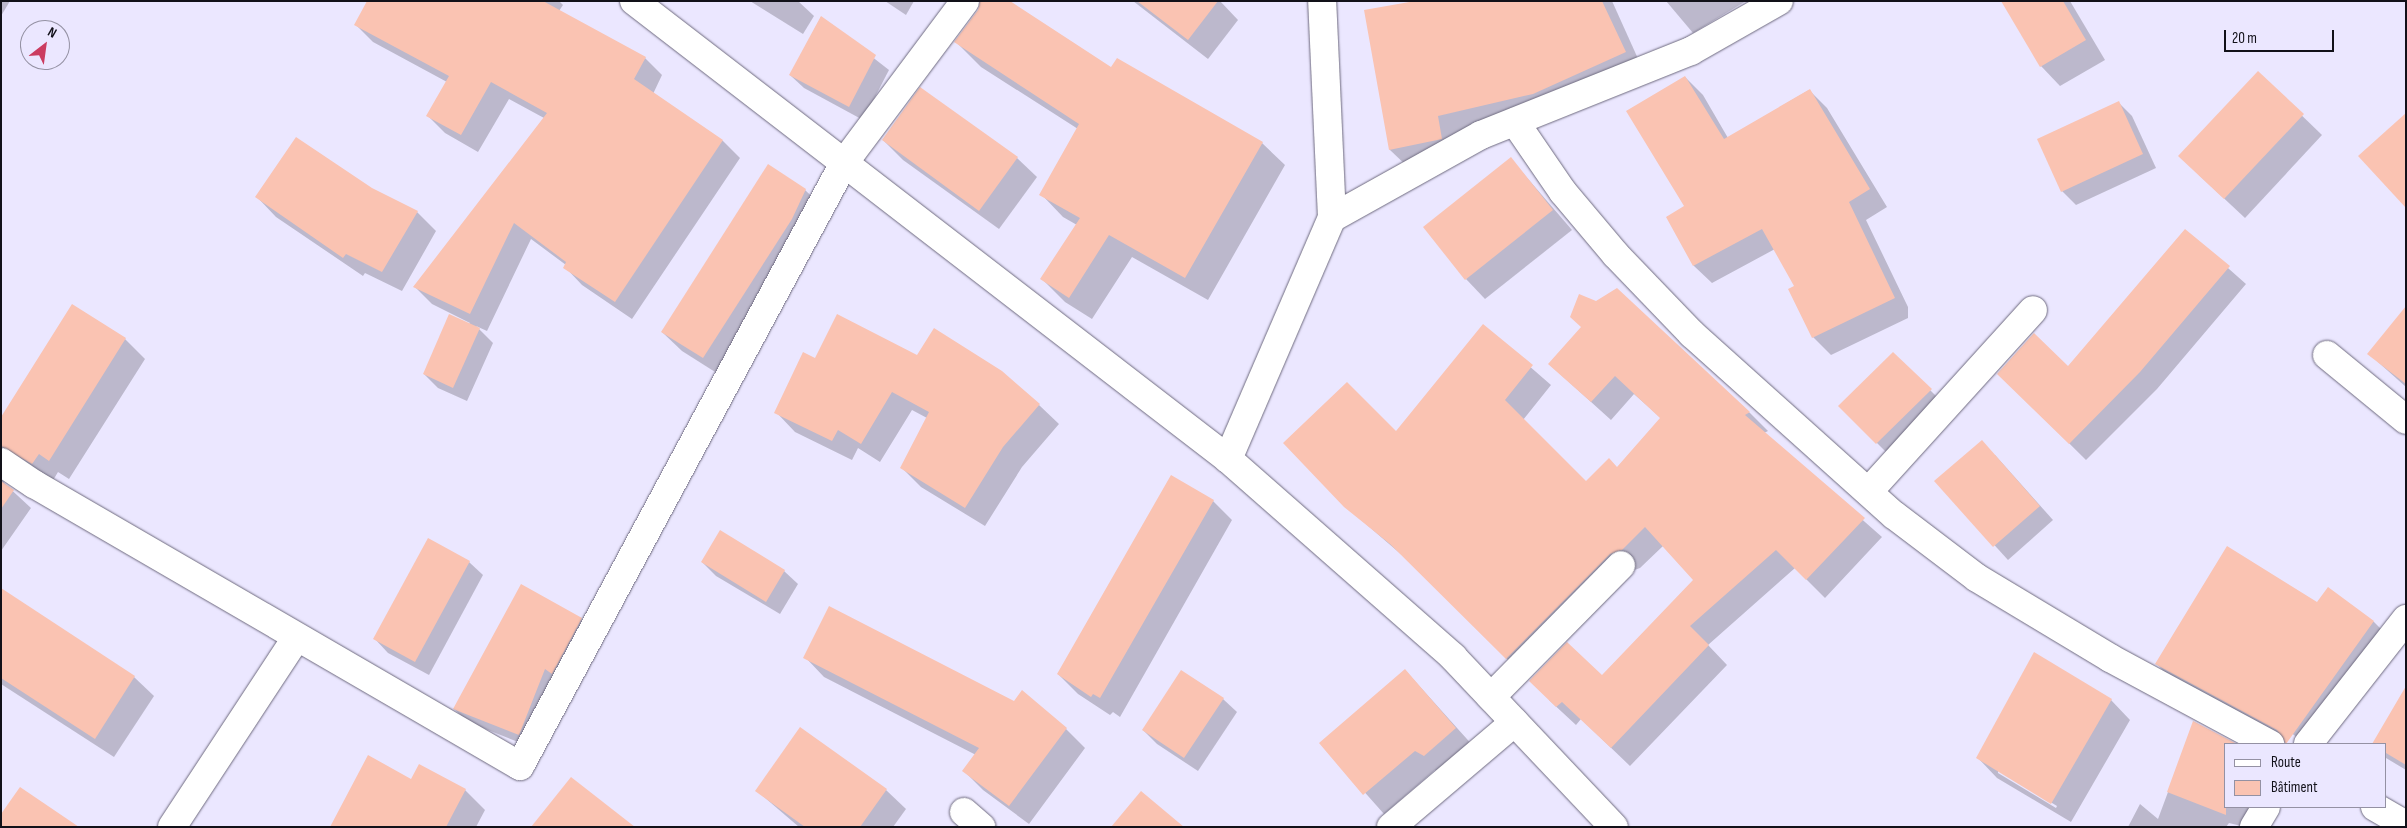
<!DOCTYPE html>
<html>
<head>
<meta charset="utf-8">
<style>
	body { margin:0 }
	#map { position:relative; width:2407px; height:828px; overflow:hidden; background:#ebe7ff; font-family:"Sofia Sans Condensed",sans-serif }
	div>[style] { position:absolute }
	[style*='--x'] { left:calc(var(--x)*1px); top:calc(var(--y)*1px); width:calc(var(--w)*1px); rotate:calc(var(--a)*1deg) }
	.shadow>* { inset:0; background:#0003 }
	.building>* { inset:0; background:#fac3b2 }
	.roads { filter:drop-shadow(0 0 1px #6e6a7f) drop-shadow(0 0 1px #6e6a7f) }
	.street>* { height:28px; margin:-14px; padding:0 14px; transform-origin:14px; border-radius:14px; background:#fff }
	.secondary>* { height:28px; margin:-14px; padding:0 14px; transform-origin:14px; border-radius:14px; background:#fff }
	span { translate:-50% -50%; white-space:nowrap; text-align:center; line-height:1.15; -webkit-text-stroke:5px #ebe7ff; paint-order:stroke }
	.frame { position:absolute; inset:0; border:2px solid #121119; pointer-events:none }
	.legend { position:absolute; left:2224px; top:743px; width:162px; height:65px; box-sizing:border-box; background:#ebe7ff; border:1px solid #9491a3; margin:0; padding:6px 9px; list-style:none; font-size:15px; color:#121119 }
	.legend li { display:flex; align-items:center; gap:10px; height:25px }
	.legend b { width:25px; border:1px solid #9491a3 }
	.north { position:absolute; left:20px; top:20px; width:50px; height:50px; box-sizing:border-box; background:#ebe7ff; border:1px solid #9491a3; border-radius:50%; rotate:30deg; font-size:14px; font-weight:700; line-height:20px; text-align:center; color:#121119 }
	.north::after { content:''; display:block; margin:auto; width:18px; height:22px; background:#cb3c60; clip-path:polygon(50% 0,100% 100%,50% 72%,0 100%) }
	.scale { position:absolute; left:2224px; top:30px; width:110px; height:22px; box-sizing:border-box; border:2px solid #121119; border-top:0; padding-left:6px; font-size:15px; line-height:18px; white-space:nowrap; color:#121119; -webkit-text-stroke:4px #ebe7ff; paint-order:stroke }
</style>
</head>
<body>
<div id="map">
	<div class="shadow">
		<div style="clip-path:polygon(1px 1px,10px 1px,1px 16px)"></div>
		<div style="clip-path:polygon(368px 1px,559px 1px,563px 5px,559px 11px,645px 58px,662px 75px,653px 94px,723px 141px,740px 158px,632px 319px,582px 285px,565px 267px,566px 265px,531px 239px,487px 331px,476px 326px,493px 343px,467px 401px,438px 388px,424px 374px,470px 323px,432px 304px,415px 287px,544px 118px,509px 99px,478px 152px,445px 133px,428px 116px,447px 82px,373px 42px,356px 25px)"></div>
		<div style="clip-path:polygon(750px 1px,798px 1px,814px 16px,803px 34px)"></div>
		<div style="clip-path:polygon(885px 1px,914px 1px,906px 15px)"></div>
		<div style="clip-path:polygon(1133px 1px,1220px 1px,1238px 20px,1208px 59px)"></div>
		<div style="clip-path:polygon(1422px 1px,1612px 1px,1644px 72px,1410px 169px,1390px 150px,1365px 11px)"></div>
		<div style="clip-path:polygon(1666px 1px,1746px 1px,1693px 33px)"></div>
		<div style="clip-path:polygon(2002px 1px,2070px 1px,2105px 60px,2060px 86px,2041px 66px)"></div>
		<div style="clip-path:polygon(979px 10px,1112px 69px,1262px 143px,1285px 165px,1208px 300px,1132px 257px,1092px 319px,1065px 302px,1042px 279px,1077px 225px,1063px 217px,1041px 194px,1078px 129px,981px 67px,958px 44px)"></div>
		<div style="clip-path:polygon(821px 17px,889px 70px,863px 120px,804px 88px,790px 75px)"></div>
		<div style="clip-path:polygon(2258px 73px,2322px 135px,2245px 218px,2199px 175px)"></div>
		<div style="clip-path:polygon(1685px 77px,1703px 95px,1728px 138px,1809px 90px,1827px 108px,1887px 207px,1866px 220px,1908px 307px,1908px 318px,1831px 355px,1813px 337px,1796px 286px,1775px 249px,1712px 283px,1694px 266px,1667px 217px,1686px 207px)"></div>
		<div style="clip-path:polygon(2118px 102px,2132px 116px,2156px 168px,2076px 205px,2062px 191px)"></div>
		<div style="clip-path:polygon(883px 140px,1017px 158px,1037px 177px,999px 229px,903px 160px)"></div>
		<div style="clip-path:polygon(1511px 159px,1572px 230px,1485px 299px,1466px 279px)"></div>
		<div style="clip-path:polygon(371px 189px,417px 212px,436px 231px,402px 291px,365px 273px,363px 276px,276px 217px,257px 197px)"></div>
		<div style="clip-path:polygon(805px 190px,825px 209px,723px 377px,682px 351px,662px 332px)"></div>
		<div style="clip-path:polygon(2185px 230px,2246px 284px,2157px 389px,2086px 460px,1998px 373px,2068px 368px)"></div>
		<div style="clip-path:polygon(1617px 290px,1750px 413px,1768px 431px,1764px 433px,1882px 537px,1825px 598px,1795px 568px,1708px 645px,1727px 665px,1630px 766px,1581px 719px,1576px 725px,1549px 700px,1602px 676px,1694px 580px,1663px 546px,1640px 568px,1629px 572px,1525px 677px,1410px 562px,1345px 506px,1396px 433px,1483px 326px,1551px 385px,1523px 420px,1586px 483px,1617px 468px,1661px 418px,1634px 394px,1611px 420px,1549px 364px,1582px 327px,1596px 302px)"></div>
		<div style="clip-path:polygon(72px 306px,125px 339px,145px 359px,69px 479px,58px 472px,52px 482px,1px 462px,1px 437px)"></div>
		<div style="clip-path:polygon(2406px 316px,2406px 387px,2369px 354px)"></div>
		<div style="clip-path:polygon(1893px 353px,1944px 404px,1891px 457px,1840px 406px)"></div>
		<div style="clip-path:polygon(918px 356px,1039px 405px,1059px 424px,1022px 467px,985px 526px,921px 487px,902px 468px,927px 418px,912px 410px,880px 462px,858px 448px,852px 460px,795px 432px,776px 412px,816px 360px)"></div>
		<div style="clip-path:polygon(1995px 455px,2053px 520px,2008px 560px,1936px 481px)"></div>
		<div style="clip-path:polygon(1px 471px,4px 483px,31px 508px,1px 551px)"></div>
		<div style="clip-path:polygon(1213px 501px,1232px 520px,1120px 717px,1113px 712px,1110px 715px,1078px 694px,1058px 674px)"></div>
		<div style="clip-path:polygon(469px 562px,483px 575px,429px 675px,388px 653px,375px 639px)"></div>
		<div style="clip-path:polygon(702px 562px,784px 571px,798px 584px,780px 614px,716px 576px)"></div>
		<div style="clip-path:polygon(2328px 589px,2374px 622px,2393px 641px,2306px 744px,2290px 732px,2285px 742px,2176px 684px,2157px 664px,2318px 603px)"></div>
		<div style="clip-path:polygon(1px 612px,134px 677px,154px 696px,114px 757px,1px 684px)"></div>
		<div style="clip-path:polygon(581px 619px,595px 633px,533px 748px,468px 722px,454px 709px)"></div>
		<div style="clip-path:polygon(805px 657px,1066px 729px,1085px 748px,1029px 824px,983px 790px,964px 771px,976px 755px,824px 677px)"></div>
		<div style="clip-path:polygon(1405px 670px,1475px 748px,1444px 775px,1435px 770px,1384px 814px,1321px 743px)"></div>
		<div style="clip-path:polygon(2406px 688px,2406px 770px,2386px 758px,2386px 744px,2374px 744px)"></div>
		<div style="clip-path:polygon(1223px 699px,1237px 712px,1198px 771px,1157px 744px,1143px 730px)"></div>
		<div style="clip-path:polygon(evenodd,2111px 700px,2130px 720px,2071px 822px,1997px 778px,1978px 758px,2111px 700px,1998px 770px,2057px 806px,2056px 808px,1998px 773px,1998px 770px)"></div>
		<div style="clip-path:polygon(2194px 722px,2235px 744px,2226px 744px,2226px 807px,2253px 807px,2245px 827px,2229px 823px,2226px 827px,2128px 827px,2140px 804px,2158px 819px)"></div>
		<div style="clip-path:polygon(801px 729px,886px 790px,906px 809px,893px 827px,799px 827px,757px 791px)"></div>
		<div style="clip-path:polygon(420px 766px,465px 790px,485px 810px,476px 827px,331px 827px,411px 781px)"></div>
	</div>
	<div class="building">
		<div style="clip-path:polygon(367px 1px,543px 1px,646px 57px,634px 79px,723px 140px,615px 302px,563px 268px,566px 262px,514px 223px,470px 314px,413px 287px,547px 113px,491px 82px,461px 135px,426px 116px,449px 76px,354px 25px)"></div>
		<div style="clip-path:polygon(980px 1px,1010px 1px,1111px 67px,1117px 58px,1263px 142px,1185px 278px,1109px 235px,1069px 298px,1040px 279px,1080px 218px,1039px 195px,1079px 124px,954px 42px,978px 10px)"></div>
		<div style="clip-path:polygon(1137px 1px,1218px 1px,1188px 40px)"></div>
		<div style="clip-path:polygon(1415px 1px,1602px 1px,1626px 52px,1533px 94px,1438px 116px,1442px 139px,1389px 150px,1364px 10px)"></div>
		<div style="clip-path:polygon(2001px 1px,2063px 1px,2086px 40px,2040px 67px)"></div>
		<div style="clip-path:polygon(821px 16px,876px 55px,849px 107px,789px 75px)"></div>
		<div style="clip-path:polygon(2258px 71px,2304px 114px,2224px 199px,2178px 156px)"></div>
		<div style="clip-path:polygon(1685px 76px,1724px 139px,1810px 89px,1870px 189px,1849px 202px,1895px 298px,1812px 338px,1788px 289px,1794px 286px,1762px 229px,1693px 266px,1666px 217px,1684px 206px,1626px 111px)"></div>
		<div style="clip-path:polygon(920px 87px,1018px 157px,979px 211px,882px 140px)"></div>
		<div style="clip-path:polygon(2119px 101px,2143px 154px,2061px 192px,2037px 139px)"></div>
		<div style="clip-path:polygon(2406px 113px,2406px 208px,2358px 156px)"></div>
		<div style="clip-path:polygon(296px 137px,372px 188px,418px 211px,382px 272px,346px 254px,343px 258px,255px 197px)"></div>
		<div style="clip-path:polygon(1511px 157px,1553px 210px,1465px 280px,1423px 227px)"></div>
		<div style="clip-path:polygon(768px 164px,806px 189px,792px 219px,703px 358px,661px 332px)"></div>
		<div style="clip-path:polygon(2185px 229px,2230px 266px,2140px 372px,2069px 444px,1997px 374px,2034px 333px,2068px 366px)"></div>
		<div style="clip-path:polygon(1617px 288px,1750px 412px,1745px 415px,1865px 518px,1806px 580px,1776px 550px,1690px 626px,1709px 645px,1611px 748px,1562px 702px,1556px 707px,1529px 681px,1567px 642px,1602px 675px,1693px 580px,1645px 527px,1622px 550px,1610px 554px,1506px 659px,1390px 544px,1344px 507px,1283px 443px,1347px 382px,1396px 431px,1483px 324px,1533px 365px,1505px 400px,1586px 481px,1609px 458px,1617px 467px,1660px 418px,1615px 376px,1591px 402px,1548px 364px,1581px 327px,1570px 317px,1579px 294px,1596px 301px)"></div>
		<div style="clip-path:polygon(72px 304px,126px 338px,49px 461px,39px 454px,32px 464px,1px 446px,1px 417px)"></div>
		<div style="clip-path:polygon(2406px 306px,2406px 384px,2367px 354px)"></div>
		<div style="clip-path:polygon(449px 314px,480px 328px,453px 388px,423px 374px)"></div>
		<div style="clip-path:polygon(837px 314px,917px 355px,934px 328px,1002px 371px,1040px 404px,1003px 447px,965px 508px,900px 468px,929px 412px,892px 392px,861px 444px,838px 430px,832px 441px,774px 413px,803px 352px,815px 358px)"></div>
		<div style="clip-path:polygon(1893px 352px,1932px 389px,1876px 444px,1838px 406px)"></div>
		<div style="clip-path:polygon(1982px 440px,2040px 506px,1993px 547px,1934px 481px)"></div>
		<div style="clip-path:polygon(1171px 475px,1214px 500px,1100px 698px,1093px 694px,1091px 697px,1057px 674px)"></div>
		<div style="clip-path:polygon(1px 481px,14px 490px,1px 509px)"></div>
		<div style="clip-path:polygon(720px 530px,785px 570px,766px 602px,701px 562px)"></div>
		<div style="clip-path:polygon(428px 538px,470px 561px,415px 662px,373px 639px)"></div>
		<div style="clip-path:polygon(2227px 546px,2317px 602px,2328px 587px,2374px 621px,2286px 744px,2277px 730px,2155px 664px)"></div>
		<div style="clip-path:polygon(521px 584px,582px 618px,552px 674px,545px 669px,519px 735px,453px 709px)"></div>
		<div style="clip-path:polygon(1px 588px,135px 676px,95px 739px,1px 678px)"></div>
		<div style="clip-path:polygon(829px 606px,1014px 701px,1022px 690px,1067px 728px,1009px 806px,962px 771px,979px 748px,803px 658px)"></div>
		<div style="clip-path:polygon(2034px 652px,2112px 699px,2051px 804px,1976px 758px)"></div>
		<div style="clip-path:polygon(1405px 669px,1456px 728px,1424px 756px,1415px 751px,1363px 795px,1319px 743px)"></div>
		<div style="clip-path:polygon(1181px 670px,1224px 698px,1184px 758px,1142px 730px)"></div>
		<div style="clip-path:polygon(2406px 686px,2406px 765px,2386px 753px,2386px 744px,2372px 744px)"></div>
		<div style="clip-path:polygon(2193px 721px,2237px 744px,2226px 744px,2226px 815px,2167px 792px)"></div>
		<div style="clip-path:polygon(800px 727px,887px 789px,860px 827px,805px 827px,755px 791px)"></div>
		<div style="clip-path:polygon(368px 755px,411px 779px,419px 764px,466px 789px,446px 827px,330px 827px)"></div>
		<div style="clip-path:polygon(571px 777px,635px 827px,531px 827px)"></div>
		<div style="clip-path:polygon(20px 787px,79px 827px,1px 827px,1px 814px)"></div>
		<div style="clip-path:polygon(1141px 791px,1184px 827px,1111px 827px)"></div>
	</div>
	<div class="roads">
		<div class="street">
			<div style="--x:1515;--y:122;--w:85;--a:55.6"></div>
			<div style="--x:1563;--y:192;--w:82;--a:49.9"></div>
			<div style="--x:1616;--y:255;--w:110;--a:46.1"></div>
			<div style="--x:1692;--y:334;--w:271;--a:41.9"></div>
			<div style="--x:1894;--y:515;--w:104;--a:37.2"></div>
			<div style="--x:1977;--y:578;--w:155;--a:31"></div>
			<div style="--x:2110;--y:658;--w:182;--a:28.3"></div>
			<div style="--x:1332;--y:218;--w:171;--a:-29.1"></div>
			<div style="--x:1481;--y:135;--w:226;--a:-21.8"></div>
			<div style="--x:1691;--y:51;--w:101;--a:-29.6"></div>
			<div style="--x:2327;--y:355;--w:102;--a:39.4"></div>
			<div style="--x:1228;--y:459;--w:262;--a:-66.7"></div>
			<div style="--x:1332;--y:218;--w:217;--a:-92.6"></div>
			<div style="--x:1;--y:462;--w:40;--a:34"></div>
			<div style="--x:34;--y:484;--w:562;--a:30.12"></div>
			<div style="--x:520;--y:766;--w:685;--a:-61.75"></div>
			<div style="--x:844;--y:163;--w:202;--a:-53.2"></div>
			<div style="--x:1869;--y:491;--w:244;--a:-47.8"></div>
			<div style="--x:1491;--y:697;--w:185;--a:-45.4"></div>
			<div style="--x:2308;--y:744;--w:159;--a:-51.9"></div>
			<div style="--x:2375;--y:807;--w:36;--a:30"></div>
			<div style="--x:964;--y:812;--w:23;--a:41"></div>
			<div style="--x:172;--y:827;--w:227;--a:-56.7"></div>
			<div style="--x:1391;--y:827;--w:162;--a:-40.3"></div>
			<div style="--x:2254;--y:827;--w:23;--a:-59"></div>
		</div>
		<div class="secondary">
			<div style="--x:634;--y:1;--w:750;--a:37.63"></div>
			<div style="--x:1228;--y:459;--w:300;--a:41.3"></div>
			<div style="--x:1453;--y:657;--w:234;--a:46.6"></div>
		</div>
	</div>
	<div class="frame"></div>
	<ul class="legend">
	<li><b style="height:6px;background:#fff"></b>Route</li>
	<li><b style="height:14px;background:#fac3b2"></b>Bâtiment</li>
	</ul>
	<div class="north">N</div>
	<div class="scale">20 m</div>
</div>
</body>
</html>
